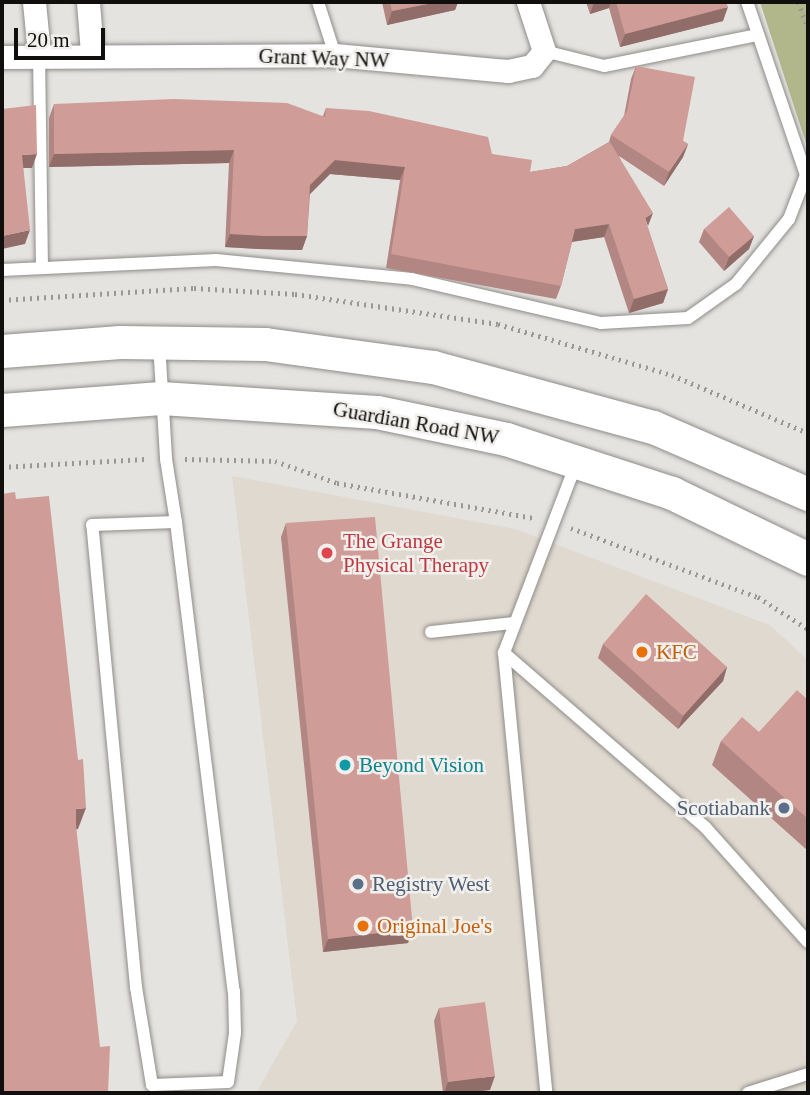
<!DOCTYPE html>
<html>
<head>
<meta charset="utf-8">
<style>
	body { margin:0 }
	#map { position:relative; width:810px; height:1095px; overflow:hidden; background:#e5e3e0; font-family:"Times New Roman",serif }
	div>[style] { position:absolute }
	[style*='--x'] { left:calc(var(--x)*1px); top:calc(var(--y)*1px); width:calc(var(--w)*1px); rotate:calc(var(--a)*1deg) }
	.built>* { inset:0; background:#e0d9cf }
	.green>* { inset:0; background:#b1b68b }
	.path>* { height:4.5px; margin-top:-2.25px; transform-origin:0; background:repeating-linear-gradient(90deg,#9a9896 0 2px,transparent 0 7px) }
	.roads { filter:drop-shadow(0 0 2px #8e8c89) drop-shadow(0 0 2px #8e8c89) }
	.service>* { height:12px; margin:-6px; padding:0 6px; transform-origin:6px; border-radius:6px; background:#fff }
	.minor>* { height:23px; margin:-11.5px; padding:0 11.5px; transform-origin:11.5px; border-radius:11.5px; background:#fff }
	.secondary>* { height:33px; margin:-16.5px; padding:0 16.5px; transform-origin:16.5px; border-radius:16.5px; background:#fff }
	.wall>* { inset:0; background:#b28682 }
	.shaded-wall>* { inset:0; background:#916d6a }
	.building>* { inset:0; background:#cf9c97 }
	.dots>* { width:19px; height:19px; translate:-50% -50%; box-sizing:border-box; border:4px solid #f2f0ed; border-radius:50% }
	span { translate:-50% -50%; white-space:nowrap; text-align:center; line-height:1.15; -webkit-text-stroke:5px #f2f0ed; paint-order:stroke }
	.street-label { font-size:21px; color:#100f0e }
	.health-label { font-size:21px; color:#be3a42 }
	.left { translate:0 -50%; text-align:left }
	.food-label { font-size:21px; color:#c56008 }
	.culture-label { font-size:21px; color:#0d838f }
	.service-label { font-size:21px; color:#4e5e75 }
	.right { translate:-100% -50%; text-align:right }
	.frame { position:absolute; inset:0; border:4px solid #100f0e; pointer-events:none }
	.scale { position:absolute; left:14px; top:28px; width:91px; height:32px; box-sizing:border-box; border:4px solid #100f0e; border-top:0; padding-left:9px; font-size:21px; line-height:24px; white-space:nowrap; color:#100f0e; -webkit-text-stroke:5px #f2f0ed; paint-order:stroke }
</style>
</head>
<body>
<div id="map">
	<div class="built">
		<div style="clip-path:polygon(232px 476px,515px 529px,770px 625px,808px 660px,808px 1093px,256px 1093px,297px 1021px)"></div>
	</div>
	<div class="green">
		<div style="clip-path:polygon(760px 2px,808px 2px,808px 149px)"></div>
	</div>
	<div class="path">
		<div style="--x:798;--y:2;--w:27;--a:68"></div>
		<div style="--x:2;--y:300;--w:192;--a:-3.6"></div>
		<div style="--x:194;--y:288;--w:101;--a:3.4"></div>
		<div style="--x:295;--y:294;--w:205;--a:8.4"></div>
		<div style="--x:498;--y:324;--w:181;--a:16.3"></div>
		<div style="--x:672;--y:375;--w:148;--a:23.1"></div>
		<div style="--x:185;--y:459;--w:90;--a:1.3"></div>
		<div style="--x:275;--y:461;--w:66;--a:19.5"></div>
		<div style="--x:337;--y:483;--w:199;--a:10.1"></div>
		<div style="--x:2;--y:467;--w:143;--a:-3.2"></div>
		<div style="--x:571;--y:528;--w:199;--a:20.3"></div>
		<div style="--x:758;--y:597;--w:59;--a:32.6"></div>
	</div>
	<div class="roads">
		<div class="service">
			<div style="--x:318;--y:2;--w:56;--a:72.2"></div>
			<div style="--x:544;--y:51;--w:62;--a:14"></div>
			<div style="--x:604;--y:66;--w:157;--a:-11.4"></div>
			<div style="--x:39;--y:53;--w:213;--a:89.2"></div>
			<div style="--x:2;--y:270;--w:214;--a:-2.7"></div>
			<div style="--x:216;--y:260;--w:197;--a:5.5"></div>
			<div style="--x:412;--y:279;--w:194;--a:13.1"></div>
			<div style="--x:601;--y:323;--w:87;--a:-3.3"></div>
			<div style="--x:688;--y:318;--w:59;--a:-35.3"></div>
			<div style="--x:736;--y:284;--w:84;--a:-50.8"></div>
			<div style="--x:789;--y:219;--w:47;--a:-68.9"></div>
			<div style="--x:806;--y:175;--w:183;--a:-108.8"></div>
			<div style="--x:159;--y:343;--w:116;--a:86.5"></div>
			<div style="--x:166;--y:459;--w:64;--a:81"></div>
			<div style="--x:176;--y:522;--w:473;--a:83"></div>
			<div style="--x:234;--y:991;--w:42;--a:88.6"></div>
			<div style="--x:235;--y:1033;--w:49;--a:98.1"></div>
			<div style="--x:228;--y:1082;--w:76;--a:177.7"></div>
			<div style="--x:152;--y:1085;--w:99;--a:-99.3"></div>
			<div style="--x:136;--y:987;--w:464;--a:-95.4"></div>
			<div style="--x:92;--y:525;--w:84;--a:-2"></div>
			<div style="--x:576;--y:464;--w:202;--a:110.9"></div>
			<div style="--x:504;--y:653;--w:266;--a:40.9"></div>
			<div style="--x:705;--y:827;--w:154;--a:48.2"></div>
			<div style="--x:431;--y:632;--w:82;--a:-6.3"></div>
			<div style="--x:504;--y:653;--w:442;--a:84.5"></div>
			<div style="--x:748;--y:1093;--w:63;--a:-17.6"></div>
		</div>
		<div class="minor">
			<div style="--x:34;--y:2;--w:51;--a:84.4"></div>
			<div style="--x:88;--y:2;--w:51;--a:85.5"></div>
			<div style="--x:2;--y:57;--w:333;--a:-0.3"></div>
			<div style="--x:335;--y:55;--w:174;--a:5.3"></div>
			<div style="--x:508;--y:71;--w:25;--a:-12"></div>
			<div style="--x:532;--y:66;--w:19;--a:-51"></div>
			<div style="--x:544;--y:51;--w:52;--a:-108.1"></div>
		</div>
		<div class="secondary">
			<div style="--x:2;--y:351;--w:118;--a:-4.4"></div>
			<div style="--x:120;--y:342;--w:145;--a:0.8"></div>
			<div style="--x:265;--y:344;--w:170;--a:7.8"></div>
			<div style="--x:433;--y:367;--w:228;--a:15.3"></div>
			<div style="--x:653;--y:427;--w:169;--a:23.4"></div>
			<div style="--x:2;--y:410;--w:159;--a:-4.3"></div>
			<div style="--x:161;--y:398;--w:216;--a:3.7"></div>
			<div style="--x:377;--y:412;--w:132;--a:11.8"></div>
			<div style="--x:506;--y:439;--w:175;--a:18"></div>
			<div style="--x:672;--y:493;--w:151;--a:25.9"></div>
		</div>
	</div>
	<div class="wall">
		<div style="clip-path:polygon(382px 2px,458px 2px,455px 10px,387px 25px)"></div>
		<div style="clip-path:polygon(586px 2px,726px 2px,723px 21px,620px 47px,609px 8px,590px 14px)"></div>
		<div style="clip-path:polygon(636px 66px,683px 141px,688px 144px,683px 157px,664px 186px,619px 156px,647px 226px,668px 289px,663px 303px,629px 313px,604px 237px,572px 242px,561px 286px,556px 299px,386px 268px,400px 180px,330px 174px,310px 194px,307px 236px,302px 250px,259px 249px,225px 247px,229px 163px,49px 167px,49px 118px,54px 104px,323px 116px,326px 108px,492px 154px,530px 172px,567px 166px,609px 142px,611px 135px,624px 116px,631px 79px)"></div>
		<div style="clip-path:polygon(704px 229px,754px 236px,749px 249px,724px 271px,699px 242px)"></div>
		<div style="clip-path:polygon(286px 523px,408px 943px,323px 952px,281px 537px)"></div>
		<div style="clip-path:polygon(603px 644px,727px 667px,723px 681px,678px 729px,598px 658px)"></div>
		<div style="clip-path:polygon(808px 700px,808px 851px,712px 765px,721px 741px,759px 732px)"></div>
		<div style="clip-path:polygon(439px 1008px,490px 1090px,463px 1093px,443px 1093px,434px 1021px)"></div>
	</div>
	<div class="shaded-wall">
		<div style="clip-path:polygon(137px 2px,173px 2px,136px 4px)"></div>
		<div style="clip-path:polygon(438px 2px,458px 2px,455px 10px,387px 25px,392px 11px)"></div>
		<div style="clip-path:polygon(594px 2px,611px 2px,609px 8px,590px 14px)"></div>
		<div style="clip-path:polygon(728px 7px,723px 21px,620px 47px,625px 34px)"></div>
		<div style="clip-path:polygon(688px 144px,683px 157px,664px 186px,669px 172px)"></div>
		<div style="clip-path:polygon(234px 150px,229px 163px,49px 167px,54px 154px)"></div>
		<div style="clip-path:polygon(37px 154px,32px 168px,17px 168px,22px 155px)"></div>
		<div style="clip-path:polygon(335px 160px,405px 167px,400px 180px,330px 174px,306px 198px,310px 185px)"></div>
		<div style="clip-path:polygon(653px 213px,648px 226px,645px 218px)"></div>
		<div style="clip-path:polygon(609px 224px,604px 237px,570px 242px,575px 229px)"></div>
		<div style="clip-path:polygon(30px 230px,25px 244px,2px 249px,2px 236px)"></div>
		<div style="clip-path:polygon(230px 234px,307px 236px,302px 250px,259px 249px,225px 247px)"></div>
		<div style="clip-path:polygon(754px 236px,749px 249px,724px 271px,729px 257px)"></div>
		<div style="clip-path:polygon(668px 289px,663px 303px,629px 313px,634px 299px)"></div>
		<div style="clip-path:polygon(727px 667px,723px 681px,678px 729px,683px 716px)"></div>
		<div style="clip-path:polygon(86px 808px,78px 829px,68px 831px,76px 809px)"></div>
		<div style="clip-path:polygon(413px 929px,408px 943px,323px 952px,328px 939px)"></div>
		<div style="clip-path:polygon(495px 1076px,490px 1090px,463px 1093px,444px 1093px,448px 1082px)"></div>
	</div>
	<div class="building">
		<div style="clip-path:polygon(390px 2px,438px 2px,392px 11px)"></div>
		<div style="clip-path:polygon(616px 2px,726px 2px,728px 7px,625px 34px)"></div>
		<div style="clip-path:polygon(636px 66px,695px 77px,683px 141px,688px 144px,669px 172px,611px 135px,627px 111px)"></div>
		<div style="clip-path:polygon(174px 99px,287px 103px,325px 117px,326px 108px,369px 111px,488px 137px,492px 154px,532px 160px,530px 172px,567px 166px,610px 142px,653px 213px,645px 218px,668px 289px,634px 299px,609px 224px,575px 229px,561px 286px,391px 254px,405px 167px,335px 160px,310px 185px,307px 236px,264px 236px,230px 234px,234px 150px,54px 154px,54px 104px)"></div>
		<div style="clip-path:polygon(36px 105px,37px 154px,22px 155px,30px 230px,2px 236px,2px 109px)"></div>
		<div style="clip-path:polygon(729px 207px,754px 236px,729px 257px,704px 229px)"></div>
		<div style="clip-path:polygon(15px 492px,16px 499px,49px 496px,78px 760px,83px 759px,86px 808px,76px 809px,76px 825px,100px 1047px,110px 1046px,108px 1093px,2px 1093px,2px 494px)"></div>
		<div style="clip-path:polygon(375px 517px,413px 929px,328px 939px,286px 523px)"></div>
		<div style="clip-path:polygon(646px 594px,727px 667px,683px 716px,603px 644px)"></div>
		<div style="clip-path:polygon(797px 690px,808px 700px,808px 819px,721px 741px,742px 717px,759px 732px)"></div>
		<div style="clip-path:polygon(485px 1002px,495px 1076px,448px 1082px,439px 1008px)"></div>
	</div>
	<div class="dots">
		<div style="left:327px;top:553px;background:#e0444e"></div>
		<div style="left:642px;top:652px;background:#e8710a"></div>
		<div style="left:345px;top:765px;background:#0f9aa8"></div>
		<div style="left:784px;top:808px;background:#5c6f8a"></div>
		<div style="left:358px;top:884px;background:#5c6f8a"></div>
		<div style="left:363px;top:926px;background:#e8710a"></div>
	</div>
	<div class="street-label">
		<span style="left:324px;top:58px;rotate:2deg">Grant Way NW</span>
		<span style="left:416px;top:423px;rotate:10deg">Guardian Road NW</span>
	</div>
	<div class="health-label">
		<span class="left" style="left:343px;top:553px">The Grange<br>Physical Therapy</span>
	</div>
	<div class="food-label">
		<span class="left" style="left:656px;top:652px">KFC</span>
		<span class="left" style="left:377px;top:926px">Original Joe's</span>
	</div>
	<div class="culture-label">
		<span class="left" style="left:359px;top:765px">Beyond Vision</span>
	</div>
	<div class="service-label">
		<span class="right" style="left:770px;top:808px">Scotiabank</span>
		<span class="left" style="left:372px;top:884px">Registry West</span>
	</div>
	<div class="frame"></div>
	<div class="scale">20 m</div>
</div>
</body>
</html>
